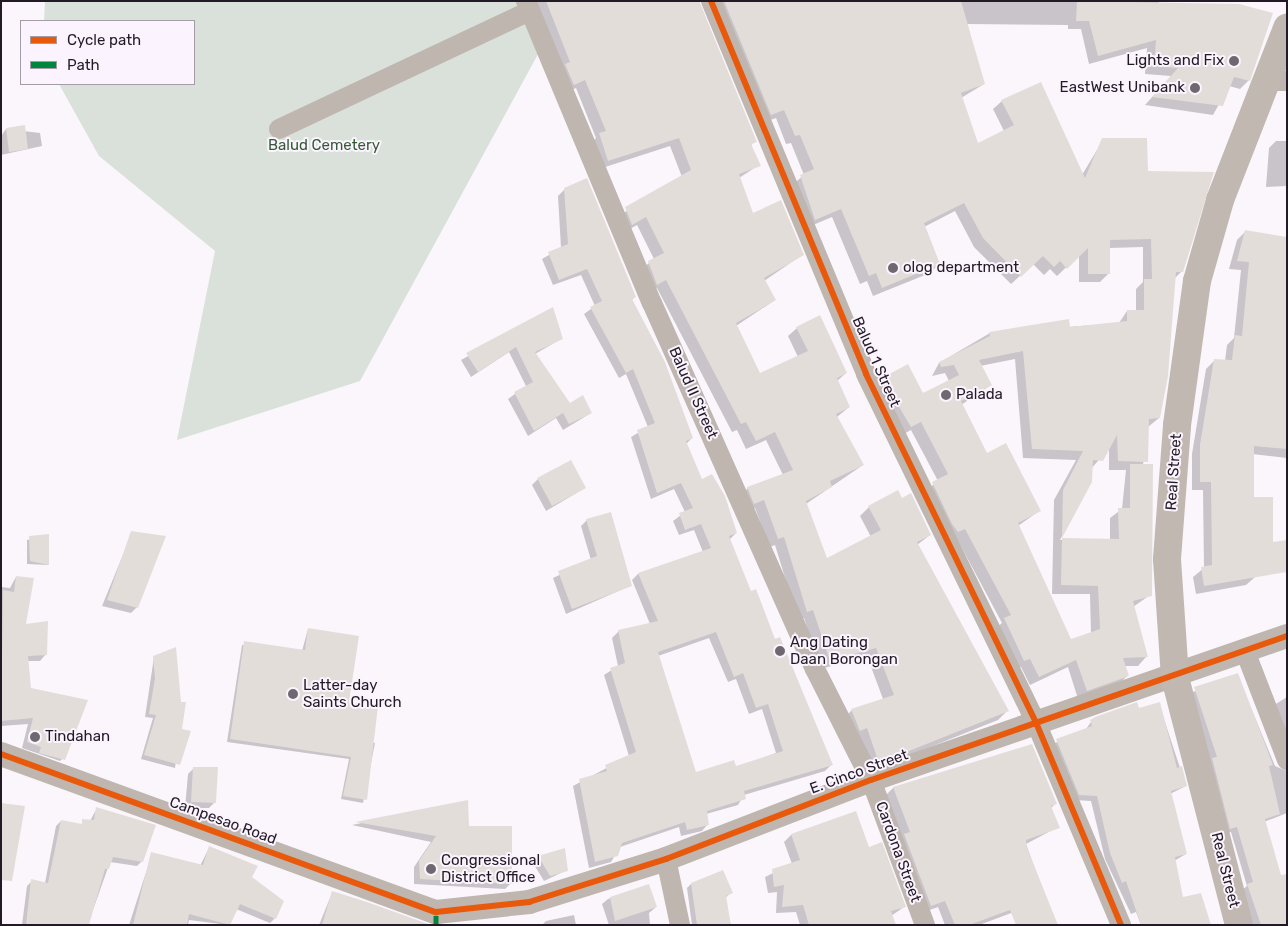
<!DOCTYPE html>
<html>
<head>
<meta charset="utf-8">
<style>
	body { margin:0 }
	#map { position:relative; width:1288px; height:926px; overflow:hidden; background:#faf6fc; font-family:Rubik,sans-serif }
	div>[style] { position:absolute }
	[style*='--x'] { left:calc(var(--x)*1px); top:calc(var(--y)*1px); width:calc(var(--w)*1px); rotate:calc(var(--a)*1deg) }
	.green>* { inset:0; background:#dae1da }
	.shadow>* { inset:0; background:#0003 }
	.building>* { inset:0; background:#e3ddda }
	.minor>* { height:20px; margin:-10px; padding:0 10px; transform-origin:10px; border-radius:10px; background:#beb6af }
	.tertiary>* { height:24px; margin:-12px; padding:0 12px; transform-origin:12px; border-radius:12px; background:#beb6af }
	.primary>* { height:28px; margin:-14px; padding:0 14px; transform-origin:14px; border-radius:14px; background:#c0b8b1 }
	.quiet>* { height:5px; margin-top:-2.5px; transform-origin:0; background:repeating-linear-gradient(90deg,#00873e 0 10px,transparent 0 15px) }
	.cycleway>* { height:6px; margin:-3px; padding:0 3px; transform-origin:3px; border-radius:3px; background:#e8590c }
	.dots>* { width:14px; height:14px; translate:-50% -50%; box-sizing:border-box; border:2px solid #fbf4fe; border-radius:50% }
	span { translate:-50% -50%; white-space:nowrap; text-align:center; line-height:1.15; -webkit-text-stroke:4px #fbf4fe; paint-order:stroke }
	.poi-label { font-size:15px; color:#221b25 }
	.right { translate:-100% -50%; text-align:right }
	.left { translate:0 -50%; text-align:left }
	.park-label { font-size:15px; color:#345b34 }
	.street-label { font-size:15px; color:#221b25 }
	.frame { position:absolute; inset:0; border:2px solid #221b25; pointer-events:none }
	.legend { position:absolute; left:20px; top:20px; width:175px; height:65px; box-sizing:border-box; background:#fbf4fe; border:1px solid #a49da7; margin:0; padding:6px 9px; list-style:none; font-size:15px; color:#221b25 }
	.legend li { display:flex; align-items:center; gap:10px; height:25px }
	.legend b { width:25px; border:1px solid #a49da7 }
</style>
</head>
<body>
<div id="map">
	<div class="green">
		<div style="clip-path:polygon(45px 1px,526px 1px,544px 43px,360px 381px,177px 440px,215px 251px,99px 156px,59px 84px,194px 84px,194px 21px,44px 21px)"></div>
	</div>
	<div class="shadow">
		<div style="clip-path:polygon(533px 1px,699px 1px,755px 141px,751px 145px,759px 165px,739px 178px,752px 214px,802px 255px,764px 281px,775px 300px,736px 326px,759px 375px,798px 357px,788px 336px,797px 328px,846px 373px,837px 381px,849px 407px,837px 417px,863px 465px,806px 504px,826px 560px,871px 537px,860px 516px,869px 507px,902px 499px,930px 535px,917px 545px,1007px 711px,998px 720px,870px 771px,843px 719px,852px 710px,883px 699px,867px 656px,821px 669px,804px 618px,798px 620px,775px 545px,770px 547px,755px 508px,746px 512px,739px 497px,748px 488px,783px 475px,766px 440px,746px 449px,737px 430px,732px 432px,657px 288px,648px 293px,639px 271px,654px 259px,637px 225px,623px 233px,617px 217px,682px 177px,670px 146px,599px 169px,591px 143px,596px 138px,576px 88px,565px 93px)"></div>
		<div style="clip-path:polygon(evenodd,708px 1px,1157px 1px,1249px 80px,1240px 89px,1229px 86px,1213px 115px,1145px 105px,1171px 76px,1145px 74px,1147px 48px,1089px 64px,1081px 29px,1068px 29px,1068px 25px,966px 24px,984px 84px,961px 98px,977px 145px,1004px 131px,993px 109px,1002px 101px,1082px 175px,1103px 140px,1147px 172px,1182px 271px,1174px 279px,1159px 418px,1148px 427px,1143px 465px,1150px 595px,1133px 607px,1146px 657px,1138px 666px,1124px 666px,1127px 676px,1118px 685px,1078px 699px,1068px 667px,1030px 685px,1021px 667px,1016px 669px,996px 628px,1002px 623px,956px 537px,924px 492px,938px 481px,911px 430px,902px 435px,874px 387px,883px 379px,923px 395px,949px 381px,945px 373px,932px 376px,939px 363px,990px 333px,1119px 323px,1127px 311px,1136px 311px,1136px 289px,1143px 282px,1143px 247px,1109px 248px,1109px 273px,1100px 282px,1079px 282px,1079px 255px,1057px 276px,1050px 269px,1044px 275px,1033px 264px,1011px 284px,974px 247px,955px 211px,924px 227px,939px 264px,930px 273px,873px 296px,867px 281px,860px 284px,832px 217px,806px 228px,792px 185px,804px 175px,791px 143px,786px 144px,776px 118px,762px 123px,708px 1px,1015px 359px,1023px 458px,1076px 460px,1054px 500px,1052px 594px,1090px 594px,1091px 634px,1070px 640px,1018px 526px,1039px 511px,987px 455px,961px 405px,991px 385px,980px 366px,1015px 359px,708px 1px,1109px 448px,1109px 470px,1126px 470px,1122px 509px,1110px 518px,1110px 540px,1060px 540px,1091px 481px,1091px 469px,1109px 448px)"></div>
		<div style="clip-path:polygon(6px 129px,40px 133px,42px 146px,1px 155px,1px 136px)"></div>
		<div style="clip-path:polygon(1276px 141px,1287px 141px,1287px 186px,1266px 187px,1269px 148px)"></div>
		<div style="clip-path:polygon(evenodd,565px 189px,635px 296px,632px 300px,692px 438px,686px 444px,701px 481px,736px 533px,729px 540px,750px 593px,831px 765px,825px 771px,744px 795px,738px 805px,706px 814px,708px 824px,702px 831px,681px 836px,679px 827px,620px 847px,611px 862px,589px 868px,573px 786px,629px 756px,604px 675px,618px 666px,612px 638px,619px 631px,650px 624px,632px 580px,638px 574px,703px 552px,694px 530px,679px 535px,673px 521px,685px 512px,674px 489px,651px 499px,631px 437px,648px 427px,626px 374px,619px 378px,584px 314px,595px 306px,581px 275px,553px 285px,542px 259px,561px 248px,558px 196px,565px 189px,709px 638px,728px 682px,736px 679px,749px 714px,762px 709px,776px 753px,735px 768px,695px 774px,658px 656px,709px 638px)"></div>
		<div style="clip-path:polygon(1245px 232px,1287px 238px,1287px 458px,1252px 454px,1255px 577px,1246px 585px,1196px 594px,1193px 577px,1204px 568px,1203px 490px,1192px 490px,1192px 454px,1206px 369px,1215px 360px,1225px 361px,1227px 345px,1234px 338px,1241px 270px,1229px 269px,1237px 240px)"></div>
		<div style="clip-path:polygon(553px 309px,561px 339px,535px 354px,570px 404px,591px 413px,563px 430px,556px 418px,528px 436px,508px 399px,526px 386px,509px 352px,471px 377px,461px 360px)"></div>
		<div style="clip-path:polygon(538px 479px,585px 488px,546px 511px,532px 485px)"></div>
		<div style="clip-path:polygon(587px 520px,630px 586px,566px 614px,553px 578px,591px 560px,581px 526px)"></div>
		<div style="clip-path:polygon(132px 533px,137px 607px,131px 613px,102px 606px)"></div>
		<div style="clip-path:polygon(47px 535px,48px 565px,27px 564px,27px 540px)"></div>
		<div style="clip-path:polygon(16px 577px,24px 625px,46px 654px,40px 661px,27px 661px,30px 689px,66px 755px,60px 761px,22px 748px,28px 724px,1px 726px,1px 587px,10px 588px)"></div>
		<div style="clip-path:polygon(308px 629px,370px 742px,375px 743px,363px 803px,341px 799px,349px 759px,227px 742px,242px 645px,302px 651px)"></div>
		<div style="clip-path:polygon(154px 657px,180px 730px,175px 768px,141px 759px,153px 718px,145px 717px)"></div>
		<div style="clip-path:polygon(1237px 674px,1275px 766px,1287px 771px,1287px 813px,1264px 822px,1287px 925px,1251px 925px,1241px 891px,1247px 886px,1231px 832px,1224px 834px,1188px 694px)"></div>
		<div style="clip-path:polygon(1287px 697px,1287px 748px,1271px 707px)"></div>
		<div style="clip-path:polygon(1159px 704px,1186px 786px,1170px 794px,1186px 854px,1174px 861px,1182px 899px,1141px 925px,1136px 912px,1131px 914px,1105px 859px,1091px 801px,1074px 800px,1051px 745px,1086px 729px,1091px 722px)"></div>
		<div style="clip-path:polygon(1032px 749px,1056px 803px,1051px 808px,1058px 827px,1026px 844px,1045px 896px,1038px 903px,979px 925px,945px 925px,938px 907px,924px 912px,886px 795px,893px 788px)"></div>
		<div style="clip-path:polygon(194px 768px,215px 802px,209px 808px,185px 808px,188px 774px)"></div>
		<div style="clip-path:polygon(467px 801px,468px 827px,511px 883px,505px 889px,414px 884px,414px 867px,431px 842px,352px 825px)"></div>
		<div style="clip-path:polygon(97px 808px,142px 861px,137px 866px,110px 862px,88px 924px,96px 925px,22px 925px,27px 886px,32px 881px,45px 883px,56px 826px,61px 821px,79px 825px,90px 821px)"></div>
		<div style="clip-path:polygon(791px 835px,868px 849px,904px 907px,891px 916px,894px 925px,800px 925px,796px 912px,776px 913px,777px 892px,768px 893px,765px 877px,792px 864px,784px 842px)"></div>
		<div style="clip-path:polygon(209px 848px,251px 878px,275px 918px,270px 923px,236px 909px,229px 925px,189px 920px,188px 925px,129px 925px,152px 854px,200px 866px)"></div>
		<div style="clip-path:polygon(564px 849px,567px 870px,544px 881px,533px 863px)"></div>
		<div style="clip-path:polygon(691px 884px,731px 893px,725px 898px,730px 925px,692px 925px,687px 888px)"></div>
		<div style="clip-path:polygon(648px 885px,656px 907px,649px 913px,650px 925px,609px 925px,602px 904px,608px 899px)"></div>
		<div style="clip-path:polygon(332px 893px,355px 925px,319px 925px)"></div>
		<div style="clip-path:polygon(574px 915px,576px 925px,542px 925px,546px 921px)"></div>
	</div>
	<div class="building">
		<div style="clip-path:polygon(546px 1px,699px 1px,757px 142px,751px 144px,761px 166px,739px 174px,753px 213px,781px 200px,804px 255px,764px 278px,776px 300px,736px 323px,760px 373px,808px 351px,796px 327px,820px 315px,847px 373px,837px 378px,850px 407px,836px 414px,864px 465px,830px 481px,832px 487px,806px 501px,827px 558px,881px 530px,868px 506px,898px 490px,902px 498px,911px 493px,931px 535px,917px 542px,1009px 711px,879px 763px,867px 728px,860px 731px,851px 709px,894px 695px,876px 648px,830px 661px,813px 610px,807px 612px,784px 537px,778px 539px,764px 500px,754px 504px,747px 487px,793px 470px,775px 432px,756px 441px,746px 422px,741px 424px,666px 280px,657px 285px,648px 261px,664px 253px,646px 217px,632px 225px,625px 207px,691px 170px,679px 138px,608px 161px,599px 133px,606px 131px,585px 80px,574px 85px,565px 64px,570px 62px)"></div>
		<div style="clip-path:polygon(evenodd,724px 1px,961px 1px,985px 84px,961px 93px,978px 143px,1014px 125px,1001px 100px,1041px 82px,1085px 178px,1102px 138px,1147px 138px,1148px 171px,1214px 172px,1183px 272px,1176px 272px,1168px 376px,1160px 418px,1149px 419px,1148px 462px,1118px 461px,1117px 435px,1103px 461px,1093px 460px,1092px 482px,1062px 538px,1119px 539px,1118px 508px,1130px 508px,1130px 464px,1153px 464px,1152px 596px,1133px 601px,1148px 657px,1123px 658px,1129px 676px,1087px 691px,1076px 660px,1039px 677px,1030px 659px,1024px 661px,1004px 618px,1011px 615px,965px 529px,958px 532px,952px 524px,932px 482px,948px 474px,921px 422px,911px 427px,882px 378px,908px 364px,923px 393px,959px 375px,954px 365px,941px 367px,939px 362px,990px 336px,989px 332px,1069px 319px,1070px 327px,1127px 321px,1127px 310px,1144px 310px,1144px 279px,1152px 279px,1151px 239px,1110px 240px,1110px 274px,1088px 274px,1088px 248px,1067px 269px,1060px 261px,1054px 267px,1043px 256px,1021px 277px,983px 238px,964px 203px,924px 223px,940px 264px,882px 288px,876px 273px,869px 276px,841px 209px,815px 220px,800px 175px,814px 169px,800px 135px,795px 136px,784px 110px,771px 115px,724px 1px,1023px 351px,1032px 449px,1083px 451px,1063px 490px,1061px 585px,1098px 586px,1100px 629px,1071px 639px,1018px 523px,1041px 511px,1006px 443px,987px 453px,961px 401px,992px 385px,979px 360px,1023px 351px)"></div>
		<div style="clip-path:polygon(1077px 1px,1239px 4px,1273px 13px,1250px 81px,1234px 77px,1223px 106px,1152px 97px,1178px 68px,1154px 66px,1156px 40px,1098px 56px,1089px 21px,1076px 21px)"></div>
		<div style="clip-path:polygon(25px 125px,28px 149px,9px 152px,6px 128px)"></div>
		<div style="clip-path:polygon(evenodd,587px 178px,636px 297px,632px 299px,665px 362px,693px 438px,686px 441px,702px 479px,712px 474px,725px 496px,737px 533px,729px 536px,751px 591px,756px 589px,775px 639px,780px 637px,833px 765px,744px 791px,746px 799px,707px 811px,709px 825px,687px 830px,685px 822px,622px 843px,618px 856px,595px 862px,579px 779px,607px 771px,605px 765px,636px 752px,610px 668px,625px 663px,618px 630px,658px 621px,638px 573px,711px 548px,701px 524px,685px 530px,679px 513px,693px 508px,681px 483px,657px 493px,637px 430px,655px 423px,633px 369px,626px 373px,590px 307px,602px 301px,587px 269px,559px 280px,548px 252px,568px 244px,564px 188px,587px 178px,716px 632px,734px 677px,743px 673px,756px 708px,768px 704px,783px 751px,736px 766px,734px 760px,696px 772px,658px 652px,716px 632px)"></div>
		<div style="clip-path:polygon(1245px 230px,1287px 237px,1287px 449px,1254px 446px,1254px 497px,1273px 497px,1273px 542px,1287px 540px,1287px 572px,1204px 586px,1201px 567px,1212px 565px,1211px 482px,1200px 482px,1200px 445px,1214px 359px,1232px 360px,1235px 335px,1242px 336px,1249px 262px,1237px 261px)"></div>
		<div style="clip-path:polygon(553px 307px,563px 339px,535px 352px,570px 403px,583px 395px,592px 413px,569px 424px,563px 413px,534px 431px,514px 392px,533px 382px,516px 347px,478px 372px,466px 353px)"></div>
		<div style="clip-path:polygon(571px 460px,586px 488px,552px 506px,537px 478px)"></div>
		<div style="clip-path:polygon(611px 512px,632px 586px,572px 609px,558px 571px,597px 556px,586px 519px)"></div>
		<div style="clip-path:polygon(131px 531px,166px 536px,138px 608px,107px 600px)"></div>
		<div style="clip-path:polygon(49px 534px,49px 565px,30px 561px,29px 536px)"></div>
		<div style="clip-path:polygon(16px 576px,34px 578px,26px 624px,48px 621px,47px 655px,28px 656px,31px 688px,88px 700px,65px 760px,39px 753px,41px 747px,27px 742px,33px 718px,1px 721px,3px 590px,14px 592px)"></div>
		<div style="clip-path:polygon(308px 628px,359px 636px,349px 702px,378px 706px,367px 800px,343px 796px,351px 757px,230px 739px,244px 641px,305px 650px)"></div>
		<div style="clip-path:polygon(176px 647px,181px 702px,186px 702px,182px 729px,191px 731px,180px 765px,144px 755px,156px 715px,149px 714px,155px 678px,153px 656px)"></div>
		<div style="clip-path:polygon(1238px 673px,1273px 765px,1269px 766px,1280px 814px,1265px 819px,1281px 875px,1287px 874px,1287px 925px,1261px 925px,1247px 884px,1253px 882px,1237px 827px,1230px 829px,1212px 758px,1217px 757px,1194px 687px)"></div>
		<div style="clip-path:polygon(1137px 702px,1139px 708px,1160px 702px,1177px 768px,1182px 766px,1187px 786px,1171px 791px,1187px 854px,1175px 857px,1183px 897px,1201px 893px,1211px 925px,1141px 925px,1126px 881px,1122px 883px,1110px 853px,1097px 796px,1079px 795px,1056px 739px,1092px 726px,1090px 720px,1095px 717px)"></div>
		<div style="clip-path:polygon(1032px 744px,1057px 804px,1051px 806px,1060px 828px,1026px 840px,1027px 848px,1058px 925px,1016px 925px,1010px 910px,969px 925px,955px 925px,945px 901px,931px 906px,904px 834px,910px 832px,893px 787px)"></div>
		<div style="clip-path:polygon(193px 767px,218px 767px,216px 803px,191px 802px)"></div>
		<div style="clip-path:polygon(468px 800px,469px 826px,512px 826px,512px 884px,420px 879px,419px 861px,436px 836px,355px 822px)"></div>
		<div style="clip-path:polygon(1px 803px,25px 806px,12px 881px,1px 880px)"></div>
		<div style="clip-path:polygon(96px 807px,156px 825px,143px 862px,113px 857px,109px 869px,105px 869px,89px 925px,26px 925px,31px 879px,48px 883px,61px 820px,82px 824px,82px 819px,94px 820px)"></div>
		<div style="clip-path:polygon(856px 811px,869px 847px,882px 842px,906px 907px,891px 911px,896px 925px,809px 925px,803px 905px,782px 907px,784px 885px,774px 887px,772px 869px,800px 860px,791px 834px)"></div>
		<div style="clip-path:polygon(209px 846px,258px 866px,252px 877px,284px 901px,276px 919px,240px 904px,230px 925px,189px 914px,187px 925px,133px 925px,151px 852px,203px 865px)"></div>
		<div style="clip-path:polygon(565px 848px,568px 871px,550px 876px,538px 856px)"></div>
		<div style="clip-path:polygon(723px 870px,733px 893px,726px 896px,731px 925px,697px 925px,691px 883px)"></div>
		<div style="clip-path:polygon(649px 884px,657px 907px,615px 921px,610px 897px)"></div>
		<div style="clip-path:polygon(332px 891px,367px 902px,431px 925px,322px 925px)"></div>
	</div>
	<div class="minor">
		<div style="--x:526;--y:1;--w:327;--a:67.4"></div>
		<div style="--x:652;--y:303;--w:401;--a:66"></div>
		<div style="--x:815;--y:669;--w:124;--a:63.2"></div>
		<div style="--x:871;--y:780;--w:155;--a:69.6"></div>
		<div style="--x:711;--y:1;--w:404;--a:67.4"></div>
		<div style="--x:866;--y:374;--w:390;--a:64"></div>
		<div style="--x:1037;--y:725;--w:217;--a:67.2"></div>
		<div style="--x:1267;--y:81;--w:20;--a:0"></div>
		<div style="--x:279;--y:129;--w:277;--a:-25.2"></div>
		<div style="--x:1245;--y:651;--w:117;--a:68.9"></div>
		<div style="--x:666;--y:859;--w:67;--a:78"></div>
	</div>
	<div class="tertiary">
		<div style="--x:1;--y:754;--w:463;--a:20"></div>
		<div style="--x:436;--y:912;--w:94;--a:-6.1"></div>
		<div style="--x:529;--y:902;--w:144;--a:-17.4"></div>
		<div style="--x:666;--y:859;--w:220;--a:-21.1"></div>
		<div style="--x:871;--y:780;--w:440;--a:-19.1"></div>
	</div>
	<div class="primary">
		<div style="--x:1239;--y:925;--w:256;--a:-104.5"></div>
		<div style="--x:1175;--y:677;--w:118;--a:-93.9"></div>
		<div style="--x:1167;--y:559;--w:134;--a:-85.7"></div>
		<div style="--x:1177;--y:425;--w:145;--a:-82.1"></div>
		<div style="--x:1197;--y:281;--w:84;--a:-74.1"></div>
		<div style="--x:1220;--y:200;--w:185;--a:-68.7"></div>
	</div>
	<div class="quiet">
		<div style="--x:436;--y:925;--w:13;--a:-90"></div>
	</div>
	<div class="cycleway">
		<div style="--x:711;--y:1;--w:404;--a:67.4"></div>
		<div style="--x:866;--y:374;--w:390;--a:64"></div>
		<div style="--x:1037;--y:725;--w:217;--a:67.2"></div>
		<div style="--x:1;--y:754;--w:463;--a:20"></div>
		<div style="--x:436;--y:912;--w:94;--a:-6.1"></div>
		<div style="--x:529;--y:902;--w:144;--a:-17.4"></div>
		<div style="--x:666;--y:859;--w:220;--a:-21.1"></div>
		<div style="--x:871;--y:780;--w:440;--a:-19.1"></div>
	</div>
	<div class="dots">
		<div style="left:1234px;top:61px;background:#6e6870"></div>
		<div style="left:1195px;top:88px;background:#6e6870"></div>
		<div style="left:893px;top:268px;background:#6e6870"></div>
		<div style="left:946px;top:395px;background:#6e6870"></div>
		<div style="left:780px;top:651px;background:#6e6870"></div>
		<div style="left:293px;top:694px;background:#6e6870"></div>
		<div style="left:35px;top:737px;background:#6e6870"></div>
		<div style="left:431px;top:869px;background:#6e6870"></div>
	</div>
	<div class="poi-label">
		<span class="right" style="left:1224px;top:61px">Lights and Fix</span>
		<span class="right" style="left:1185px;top:88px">EastWest Unibank</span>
		<span class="left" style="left:903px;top:268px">olog department</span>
		<span class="left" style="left:956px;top:395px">Palada</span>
		<span class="left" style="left:790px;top:651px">Ang Dating<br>Daan Borongan</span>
		<span class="left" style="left:303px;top:694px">Latter-day<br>Saints Church</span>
		<span class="left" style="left:45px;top:737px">Tindahan</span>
		<span class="left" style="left:441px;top:869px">Congressional<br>District Office</span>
	</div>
	<div class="park-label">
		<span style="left:324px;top:146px">Balud Cemetery</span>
	</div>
	<div class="street-label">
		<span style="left:876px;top:362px;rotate:66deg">Balud 1 Street</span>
		<span style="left:693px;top:393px;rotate:66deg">Balud II Street</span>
		<span style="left:1174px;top:472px;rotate:-86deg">Real Street</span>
		<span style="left:859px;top:772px;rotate:-20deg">E. Cinco Street</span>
		<span style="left:223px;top:821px;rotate:20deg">Campesao Road</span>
		<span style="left:898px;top:852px;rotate:70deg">Cardona Street</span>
		<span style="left:1225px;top:870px;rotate:76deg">Real Street</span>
	</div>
	<div class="frame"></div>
	<ul class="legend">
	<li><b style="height:6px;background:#e8590c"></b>Cycle path</li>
	<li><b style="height:6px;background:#00873e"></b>Path</li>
	</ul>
</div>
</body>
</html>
